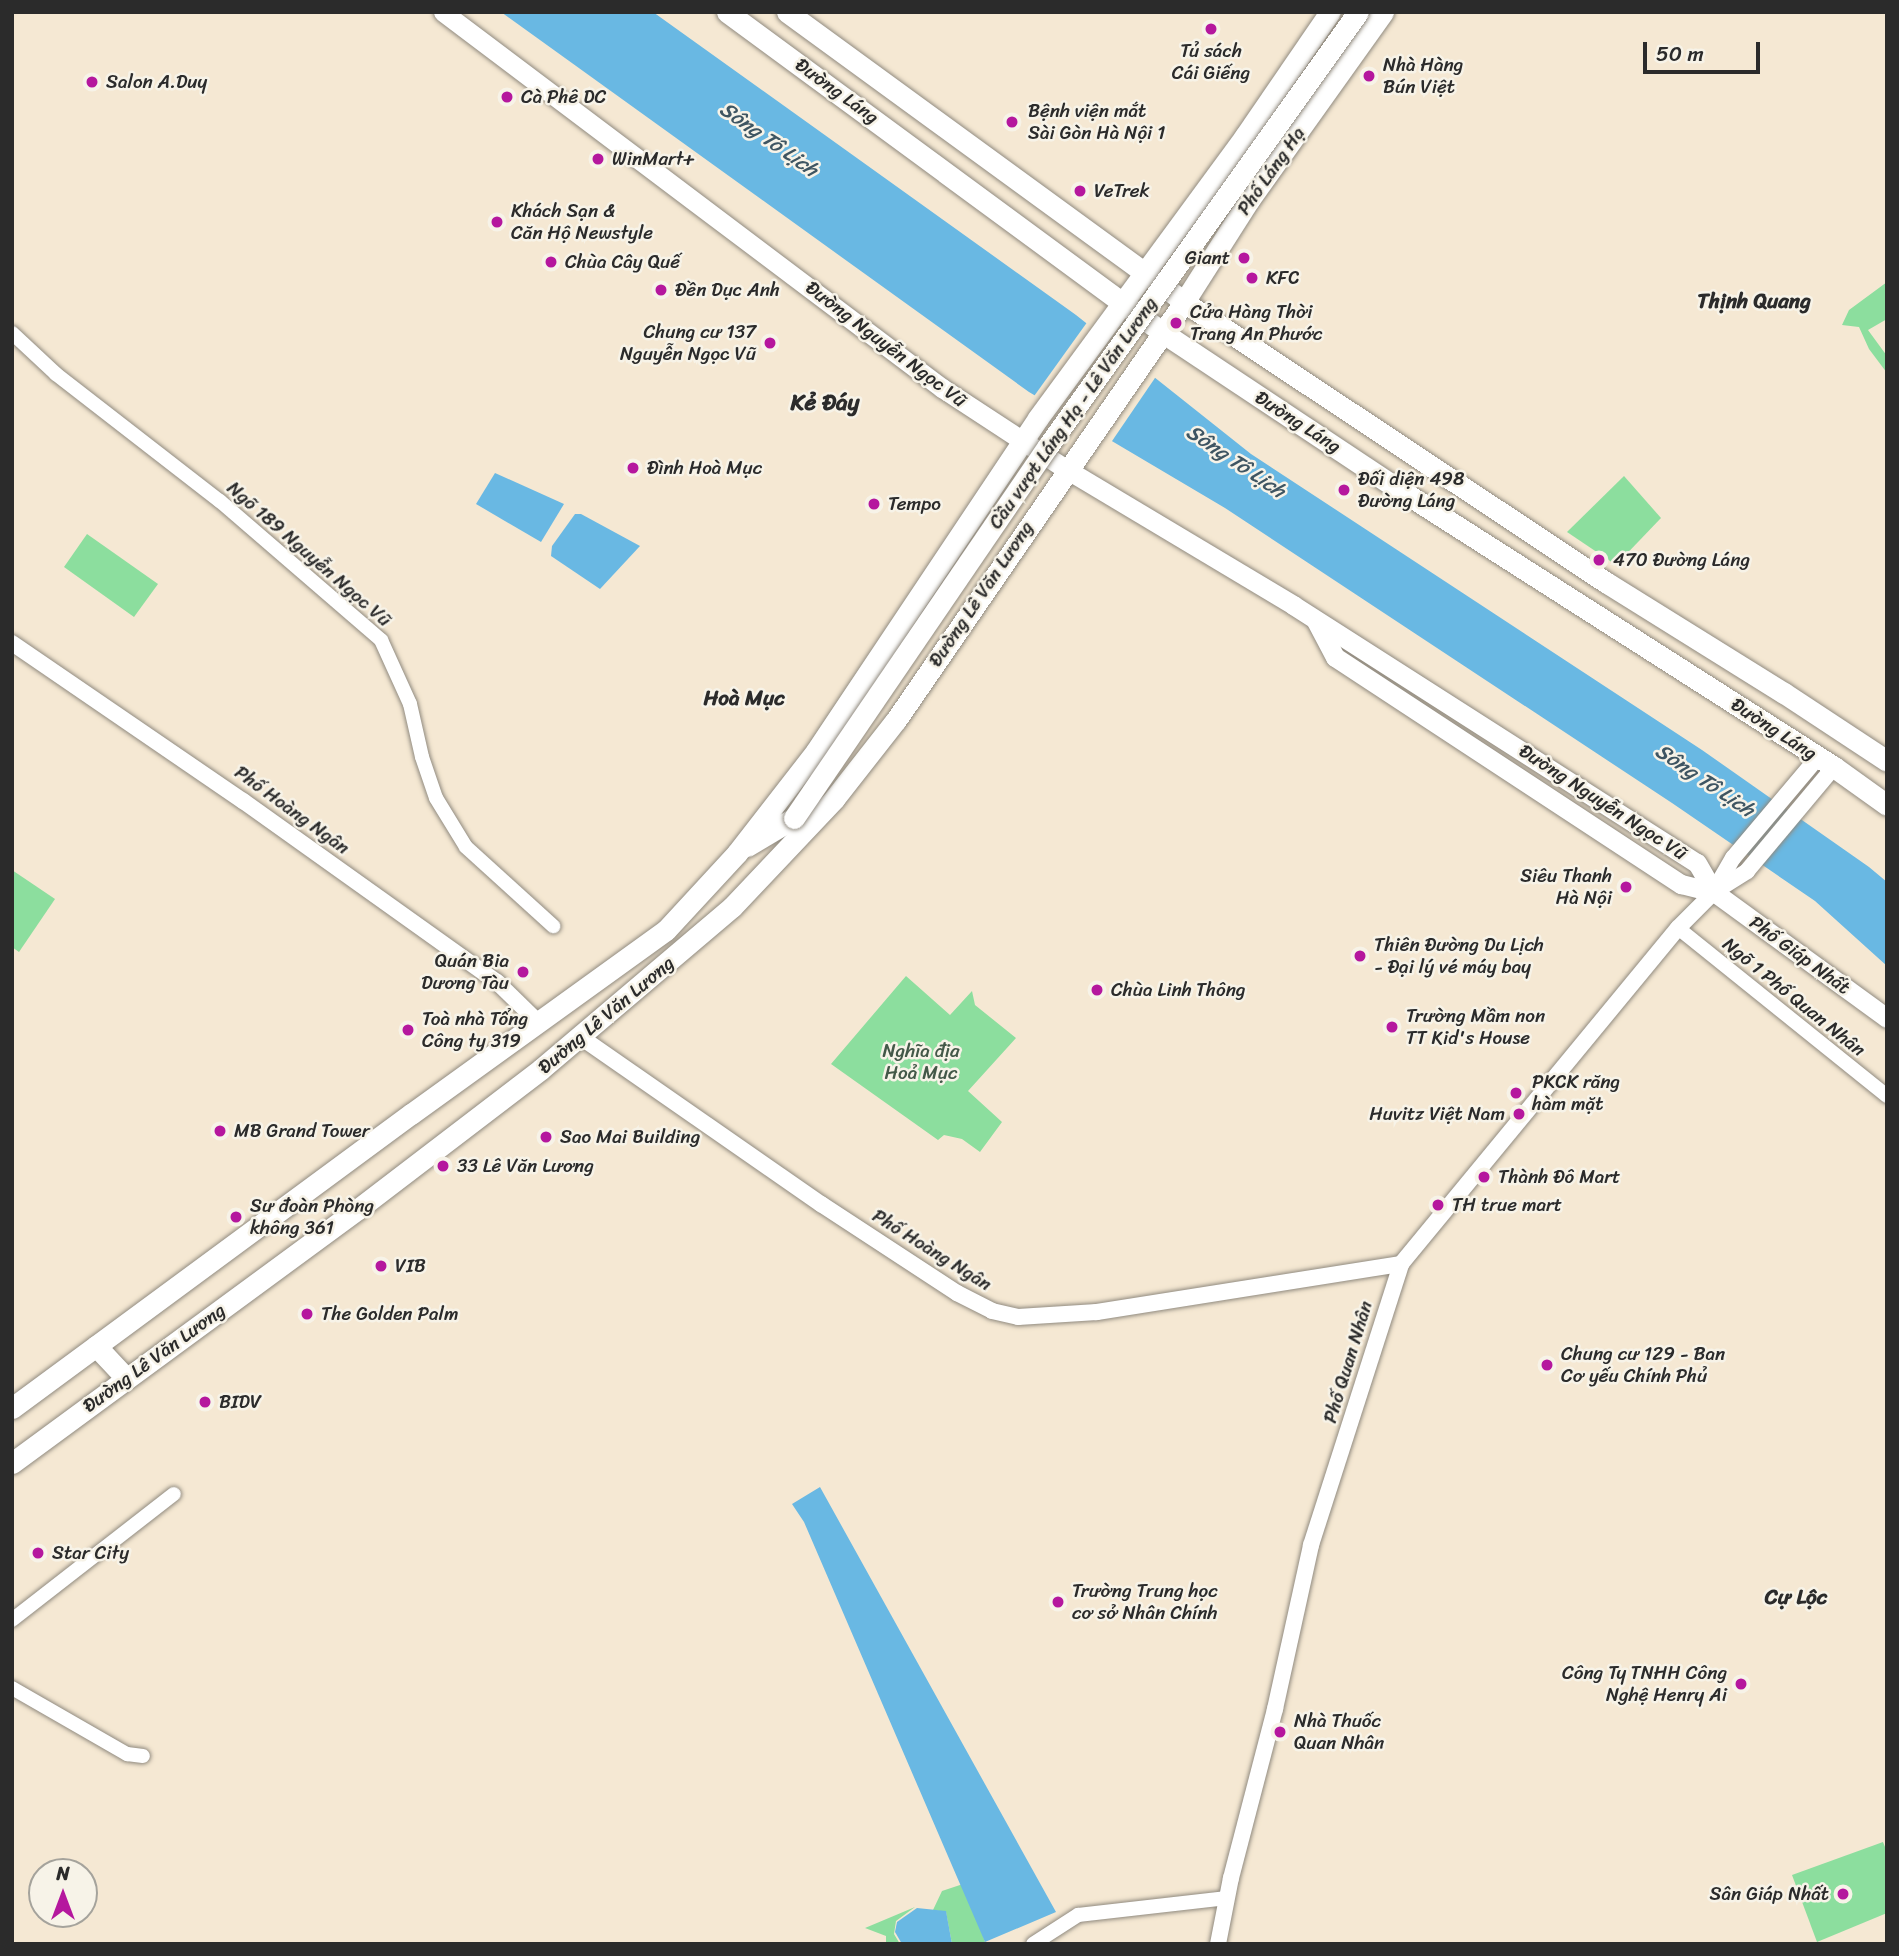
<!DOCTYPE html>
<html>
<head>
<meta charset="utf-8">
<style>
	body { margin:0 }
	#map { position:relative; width:1899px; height:1956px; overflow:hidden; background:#f5e8d3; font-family:Sriracha,sans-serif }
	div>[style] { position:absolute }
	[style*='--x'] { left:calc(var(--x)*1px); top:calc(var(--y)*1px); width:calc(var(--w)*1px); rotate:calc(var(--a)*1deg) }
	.green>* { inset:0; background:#8cde9e }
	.water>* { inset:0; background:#69b8e3 }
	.pier>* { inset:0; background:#f5e8d3 }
	.roads { filter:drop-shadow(0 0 2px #908a7f) drop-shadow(0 0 2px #908a7f) }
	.minor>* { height:14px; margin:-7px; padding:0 7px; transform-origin:7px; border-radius:7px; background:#fff }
	.tertiary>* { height:16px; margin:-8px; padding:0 8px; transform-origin:8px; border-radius:8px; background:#fff }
	.secondary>* { height:19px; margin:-9.5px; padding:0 9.5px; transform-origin:9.5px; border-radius:9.5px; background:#fff }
	.primary>* { height:21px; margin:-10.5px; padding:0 10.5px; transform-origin:10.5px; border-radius:10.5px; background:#fff }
	.bridges { filter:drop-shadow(0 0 2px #908a7f) drop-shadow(0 0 2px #908a7f) }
	.primary-bridge>* { height:21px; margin:-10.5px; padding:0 10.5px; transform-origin:10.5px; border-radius:10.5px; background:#fff }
	.dots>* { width:19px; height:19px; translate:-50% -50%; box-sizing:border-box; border:4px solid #f7f3e8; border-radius:50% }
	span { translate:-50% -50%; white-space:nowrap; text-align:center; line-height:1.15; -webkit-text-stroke:5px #f7f3e8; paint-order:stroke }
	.poi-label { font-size:19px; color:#2b2b2b }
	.left { translate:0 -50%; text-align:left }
	.right { translate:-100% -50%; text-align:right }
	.street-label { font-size:19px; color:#2b2b2b }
	.park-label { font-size:19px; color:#435848 }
	.water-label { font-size:21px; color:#3e5562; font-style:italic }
	.neighbourhood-label { font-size:21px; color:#2b2b2b; font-weight:700 }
	.quarter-label { font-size:23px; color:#2b2b2b; font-weight:700 }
	.frame { position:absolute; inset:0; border:14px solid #2b2b2b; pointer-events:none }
	.north { position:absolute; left:28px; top:1858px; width:70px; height:70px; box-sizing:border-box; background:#f7f3e8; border:2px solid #a5a39c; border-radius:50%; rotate:0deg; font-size:19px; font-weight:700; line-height:28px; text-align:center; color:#2b2b2b }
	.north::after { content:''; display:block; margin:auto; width:24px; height:32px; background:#b5179e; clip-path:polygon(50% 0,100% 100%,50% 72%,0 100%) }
	.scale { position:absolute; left:1643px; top:42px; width:117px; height:32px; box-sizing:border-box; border:4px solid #2b2b2b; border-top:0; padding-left:9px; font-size:21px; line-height:24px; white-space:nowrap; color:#2b2b2b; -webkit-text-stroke:5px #f7f3e8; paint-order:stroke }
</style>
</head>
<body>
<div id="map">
	<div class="green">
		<div style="clip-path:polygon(1887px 282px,1887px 319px,1868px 330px,1887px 356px,1887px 373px,1869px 349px,1859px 327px,1842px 325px,1849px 310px)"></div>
		<div style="clip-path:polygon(1624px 476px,1661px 518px,1616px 565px,1567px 532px)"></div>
		<div style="clip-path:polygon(87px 534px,158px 584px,134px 617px,64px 567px)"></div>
		<div style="clip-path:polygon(12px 870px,55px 899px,19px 952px,12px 947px)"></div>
		<div style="clip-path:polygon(906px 976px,950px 1015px,972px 991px,975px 1005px,1016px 1038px,968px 1091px,1002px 1122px,980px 1152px,962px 1139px,944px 1135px,938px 1140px,831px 1064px)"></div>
		<div style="clip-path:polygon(1883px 1842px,1887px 1852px,1887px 1913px,1817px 1942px,1792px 1875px)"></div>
		<div style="clip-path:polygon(966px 1883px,985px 1942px,986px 1944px,952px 1944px,946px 1912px,933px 1910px,942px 1891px)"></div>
		<div style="clip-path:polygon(915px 1907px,896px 1921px,894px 1934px,900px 1944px,886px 1944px,886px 1936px,865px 1928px)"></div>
	</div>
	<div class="water">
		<div style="clip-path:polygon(501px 12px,653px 12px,1076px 315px,1251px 454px,1702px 750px,1869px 867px,1887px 882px,1887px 966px,1815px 901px,1672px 803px,1225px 508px,1029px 392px)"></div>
		<div style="clip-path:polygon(495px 473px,564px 504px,541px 542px,476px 504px)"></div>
		<div style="clip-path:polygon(575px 514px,581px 514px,640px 546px,600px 589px,551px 556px,552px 546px)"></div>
		<div style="clip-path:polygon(820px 1487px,1056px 1912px,985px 1942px,804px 1522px,792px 1504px)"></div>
		<div style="clip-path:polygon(917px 1908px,946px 1911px,952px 1944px,902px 1944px,895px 1932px,897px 1922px)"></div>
	</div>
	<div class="pier">
		<div style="clip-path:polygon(1088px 321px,1157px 375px,1110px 444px,1032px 399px)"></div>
	</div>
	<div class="roads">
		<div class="minor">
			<div style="--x:12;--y:333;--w:60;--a:43"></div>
			<div style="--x:56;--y:374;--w:207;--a:37.8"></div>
			<div style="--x:220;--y:501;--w:213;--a:40.8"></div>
			<div style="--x:381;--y:640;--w:70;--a:65.6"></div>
			<div style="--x:410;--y:704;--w:54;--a:77.2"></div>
			<div style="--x:422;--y:757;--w:43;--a:71.1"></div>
			<div style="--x:436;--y:798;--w:57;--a:58.5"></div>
			<div style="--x:466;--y:847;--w:118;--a:42.2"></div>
			<div style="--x:1678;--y:928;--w:268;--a:38.8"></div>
			<div style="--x:12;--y:1620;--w:205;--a:-37.9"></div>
			<div style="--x:12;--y:1688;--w:133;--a:29.9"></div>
			<div style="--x:127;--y:1754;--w:16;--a:7"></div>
			<div style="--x:1033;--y:1944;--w:54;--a:-32.8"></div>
			<div style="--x:1078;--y:1915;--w:150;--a:-6.5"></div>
		</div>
		<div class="tertiary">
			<div style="--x:12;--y:643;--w:280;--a:34.4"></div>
			<div style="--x:243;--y:801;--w:312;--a:35.5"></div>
			<div style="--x:497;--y:982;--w:57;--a:44.3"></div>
			<div style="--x:1715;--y:889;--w:36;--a:-60"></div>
			<div style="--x:1733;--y:858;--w:132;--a:-49.9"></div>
			<div style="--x:579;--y:1036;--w:295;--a:34.8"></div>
			<div style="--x:821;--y:1204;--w:163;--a:33.2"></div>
			<div style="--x:957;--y:1293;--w:39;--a:27"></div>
			<div style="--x:992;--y:1311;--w:27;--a:13"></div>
			<div style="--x:1018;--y:1317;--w:79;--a:-3.6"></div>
			<div style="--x:1097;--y:1312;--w:308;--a:-9"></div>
			<div style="--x:1218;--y:1944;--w:67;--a:-78.9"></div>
			<div style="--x:1231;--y:1878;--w:175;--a:-75.4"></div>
			<div style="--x:1275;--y:1709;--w:168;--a:-77.6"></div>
			<div style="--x:1311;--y:1545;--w:295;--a:-72.2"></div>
			<div style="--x:1401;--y:1264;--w:435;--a:-50.5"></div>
			<div style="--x:1678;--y:928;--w:51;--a:-45"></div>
			<div style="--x:1714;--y:892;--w:39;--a:-32"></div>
			<div style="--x:1747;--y:871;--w:136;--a:-50.1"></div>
		</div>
		<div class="secondary">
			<div style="--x:443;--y:12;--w:625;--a:37"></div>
			<div style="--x:942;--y:388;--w:148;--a:33.2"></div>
			<div style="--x:1066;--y:469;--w:265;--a:30.9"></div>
			<div style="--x:1293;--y:605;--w:479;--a:32.6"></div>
			<div style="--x:1697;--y:863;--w:34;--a:60"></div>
			<div style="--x:1316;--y:621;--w:41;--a:62.2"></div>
			<div style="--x:1335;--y:657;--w:414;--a:33.3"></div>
			<div style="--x:1681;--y:884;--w:34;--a:14"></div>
			<div style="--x:1714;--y:892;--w:214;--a:36.1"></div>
		</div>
		<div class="primary">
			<div style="--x:727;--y:12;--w:540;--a:36.34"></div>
			<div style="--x:1162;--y:332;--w:278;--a:33.6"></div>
			<div style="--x:1394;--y:486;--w:522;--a:32.56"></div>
			<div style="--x:1834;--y:767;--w:65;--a:35.6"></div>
			<div style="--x:787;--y:12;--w:492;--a:36.1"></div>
			<div style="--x:1184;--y:302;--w:508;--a:33.6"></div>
			<div style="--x:1607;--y:583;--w:208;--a:31.9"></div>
			<div style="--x:1784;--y:693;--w:123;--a:33.4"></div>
			<div style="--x:747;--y:846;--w:55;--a:-30.8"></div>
			<div style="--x:96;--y:1346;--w:44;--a:46.8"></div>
			<div style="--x:12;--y:1408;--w:496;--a:-36.4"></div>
			<div style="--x:411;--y:1114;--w:314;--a:-35.8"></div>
			<div style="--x:666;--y:930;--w:105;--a:-47.3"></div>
			<div style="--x:737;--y:853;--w:129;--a:-52.2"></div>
			<div style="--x:816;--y:751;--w:400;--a:-56.3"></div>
			<div style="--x:1038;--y:418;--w:350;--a:-53.7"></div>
			<div style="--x:1245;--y:136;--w:150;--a:-55.6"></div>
			<div style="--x:12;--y:1463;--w:429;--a:-36.3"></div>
			<div style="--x:358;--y:1209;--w:230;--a:-37.4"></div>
			<div style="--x:541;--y:1069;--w:250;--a:-40.3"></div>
			<div style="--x:732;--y:907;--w:149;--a:-46.6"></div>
			<div style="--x:834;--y:799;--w:100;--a:-51.9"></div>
			<div style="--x:896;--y:720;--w:508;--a:-55.43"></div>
			<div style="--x:1184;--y:302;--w:121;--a:-57.5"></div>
			<div style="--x:1249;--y:200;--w:231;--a:-54.5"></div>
		</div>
	</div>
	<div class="bridges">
		<div class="primary-bridge">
			<div style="--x:794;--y:818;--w:450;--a:-55.7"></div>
			<div style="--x:1048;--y:446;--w:533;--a:-54.46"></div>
		</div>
	</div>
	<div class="dots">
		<div style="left:1211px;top:29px;background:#b5179e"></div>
		<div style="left:1369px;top:76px;background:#b5179e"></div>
		<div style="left:92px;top:82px;background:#b5179e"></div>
		<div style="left:507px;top:97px;background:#b5179e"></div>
		<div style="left:1012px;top:122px;background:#b5179e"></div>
		<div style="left:598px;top:159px;background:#b5179e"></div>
		<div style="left:1080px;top:191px;background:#b5179e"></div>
		<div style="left:497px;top:222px;background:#b5179e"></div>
		<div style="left:1244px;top:258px;background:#b5179e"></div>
		<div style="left:551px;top:262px;background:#b5179e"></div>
		<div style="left:1252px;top:278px;background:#b5179e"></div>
		<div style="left:661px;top:290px;background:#b5179e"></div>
		<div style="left:1176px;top:323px;background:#b5179e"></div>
		<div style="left:770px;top:343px;background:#b5179e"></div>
		<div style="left:633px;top:468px;background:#b5179e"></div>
		<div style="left:1344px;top:490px;background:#b5179e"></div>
		<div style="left:874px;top:504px;background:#b5179e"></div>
		<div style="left:1599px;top:560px;background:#b5179e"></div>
		<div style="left:1626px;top:887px;background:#b5179e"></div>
		<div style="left:1360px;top:956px;background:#b5179e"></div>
		<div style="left:523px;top:972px;background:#b5179e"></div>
		<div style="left:1097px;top:990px;background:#b5179e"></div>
		<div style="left:1392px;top:1027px;background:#b5179e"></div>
		<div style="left:408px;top:1030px;background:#b5179e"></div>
		<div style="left:1516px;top:1093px;background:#b5179e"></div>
		<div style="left:1519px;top:1114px;background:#b5179e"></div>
		<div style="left:220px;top:1131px;background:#b5179e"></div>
		<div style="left:546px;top:1137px;background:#b5179e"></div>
		<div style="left:443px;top:1166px;background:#b5179e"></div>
		<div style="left:1484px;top:1177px;background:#b5179e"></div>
		<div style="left:1438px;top:1205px;background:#b5179e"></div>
		<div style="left:236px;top:1217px;background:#b5179e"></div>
		<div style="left:381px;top:1266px;background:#b5179e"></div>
		<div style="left:307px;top:1314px;background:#b5179e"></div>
		<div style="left:1547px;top:1365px;background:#b5179e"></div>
		<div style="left:205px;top:1402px;background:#b5179e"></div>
		<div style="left:38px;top:1553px;background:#b5179e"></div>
		<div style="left:1058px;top:1602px;background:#b5179e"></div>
		<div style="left:1741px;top:1684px;background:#b5179e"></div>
		<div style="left:1280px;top:1732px;background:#b5179e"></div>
		<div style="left:1843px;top:1894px;background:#b5179e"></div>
	</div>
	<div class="poi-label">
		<span style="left:1211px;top:62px">Tủ sách<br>Cái Giếng</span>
		<span class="left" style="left:1383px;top:76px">Nhà Hàng<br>Bún Việt</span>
		<span class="left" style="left:106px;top:82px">Salon A.Duy</span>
		<span class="left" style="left:521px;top:97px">Cà Phê DC</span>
		<span class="left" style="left:1028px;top:122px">Bệnh viện mắt<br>Sài Gòn Hà Nội 1</span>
		<span class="left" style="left:612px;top:159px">WinMart+</span>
		<span class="left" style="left:1094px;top:191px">VeTrek</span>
		<span class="left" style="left:511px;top:222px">Khách Sạn &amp;<br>Căn Hộ Newstyle</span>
		<span class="right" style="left:1230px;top:258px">Giant</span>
		<span class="left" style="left:565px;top:262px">Chùa Cây Quế</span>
		<span class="left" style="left:1266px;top:278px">KFC</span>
		<span class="left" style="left:675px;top:290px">Đền Dục Anh</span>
		<span class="left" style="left:1190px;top:323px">Cửa Hàng Thời<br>Trang An Phước</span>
		<span class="right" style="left:756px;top:343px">Chung cư 137<br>Nguyễn Ngọc Vũ</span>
		<span class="left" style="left:647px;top:468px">Đình Hoà Mục</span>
		<span class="left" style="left:1358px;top:490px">Đối diện 498<br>Đường Láng</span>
		<span class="left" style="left:888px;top:504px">Tempo</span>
		<span class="left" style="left:1613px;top:560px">470 Đường Láng</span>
		<span class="right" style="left:1612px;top:887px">Siêu Thanh<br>Hà Nội</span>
		<span class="left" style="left:1374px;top:956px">Thiên Đường Du Lịch<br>- Đại lý vé máy bay</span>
		<span class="right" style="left:509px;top:972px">Quán Bia<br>Dương Tàu</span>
		<span class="left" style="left:1111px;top:990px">Chùa Linh Thông</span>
		<span class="left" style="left:1406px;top:1027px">Trường Mầm non<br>TT Kid's House</span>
		<span class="left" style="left:422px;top:1030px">Toà nhà Tổng<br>Công ty 319</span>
		<span class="left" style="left:1532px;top:1093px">PKCK răng<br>hàm mặt</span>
		<span class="right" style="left:1505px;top:1114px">Huvitz Việt Nam</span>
		<span class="left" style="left:234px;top:1131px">MB Grand Tower</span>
		<span class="left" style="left:560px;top:1137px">Sao Mai Building</span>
		<span class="left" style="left:457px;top:1166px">33 Lê Văn Lương</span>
		<span class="left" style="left:1498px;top:1177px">Thành Đô Mart</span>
		<span class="left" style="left:1452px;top:1205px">TH true mart</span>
		<span class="left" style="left:250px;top:1217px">Sư đoàn Phòng<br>không 361</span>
		<span class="left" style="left:395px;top:1266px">VIB</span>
		<span class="left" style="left:321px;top:1314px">The Golden Palm</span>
		<span class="left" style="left:1561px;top:1365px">Chung cư 129 - Ban<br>Cơ yếu Chính Phủ</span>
		<span class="left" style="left:219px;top:1402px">BIDV</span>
		<span class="left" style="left:52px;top:1553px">Star City</span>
		<span class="left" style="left:1072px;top:1602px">Trường Trung học<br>cơ sở Nhân Chính</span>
		<span class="right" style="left:1727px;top:1684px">Công Ty TNHH Công<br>Nghệ Henry Ai</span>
		<span class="left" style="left:1294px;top:1732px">Nhà Thuốc<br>Quan Nhân</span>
		<span class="right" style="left:1829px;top:1894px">Sân Giáp Nhất</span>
	</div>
	<div class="street-label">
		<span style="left:837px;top:91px;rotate:36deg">Đường Láng</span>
		<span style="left:1271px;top:171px;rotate:-55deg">Phố Láng Hạ</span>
		<span style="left:886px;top:344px;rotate:37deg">Đường Nguyễn Ngọc Vũ</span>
		<span style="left:1073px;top:413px;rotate:-55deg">Cầu vượt Láng Hạ - Lê Văn Lương</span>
		<span style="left:1298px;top:422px;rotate:33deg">Đường Láng</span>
		<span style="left:309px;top:554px;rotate:41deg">Ngõ 189 Nguyễn Ngọc Vũ</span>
		<span style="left:981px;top:594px;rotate:-56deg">Đường Lê Văn Lương</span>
		<span style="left:1774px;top:729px;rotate:33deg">Đường Láng</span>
		<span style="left:1603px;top:802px;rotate:33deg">Đường Nguyễn Ngọc Vũ</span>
		<span style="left:292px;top:810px;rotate:36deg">Phố Hoàng Ngân</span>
		<span style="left:1800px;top:955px;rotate:36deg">Phố Giáp Nhất</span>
		<span style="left:1794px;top:997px;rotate:39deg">Ngõ 1 Phố Quan Nhân</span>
		<span style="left:606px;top:1015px;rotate:-40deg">Đường Lê Văn Lương</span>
		<span style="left:932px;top:1250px;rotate:32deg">Phố Hoàng Ngân</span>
		<span style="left:154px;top:1358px;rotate:-36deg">Đường Lê Văn Lương</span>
		<span style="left:1348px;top:1362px;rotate:-73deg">Phố Quan Nhân</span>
	</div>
	<div class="park-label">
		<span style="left:921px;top:1062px">Nghĩa địa<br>Hoả Mục</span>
	</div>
	<div class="water-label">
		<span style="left:769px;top:139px;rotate:35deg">Sông Tô Lịch</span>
		<span style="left:1236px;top:461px;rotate:34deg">Sông Tô Lịch</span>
		<span style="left:1705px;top:780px;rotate:34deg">Sông Tô Lịch</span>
	</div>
	<div class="neighbourhood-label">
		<span style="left:1754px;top:301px">Thịnh Quang</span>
		<span style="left:744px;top:698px">Hoà Mục</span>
		<span style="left:1796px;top:1597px">Cự Lộc</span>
	</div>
	<div class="quarter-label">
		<span style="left:825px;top:403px">Kẻ Đáy</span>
	</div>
	<div class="frame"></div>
	<div class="north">N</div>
	<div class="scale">50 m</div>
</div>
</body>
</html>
